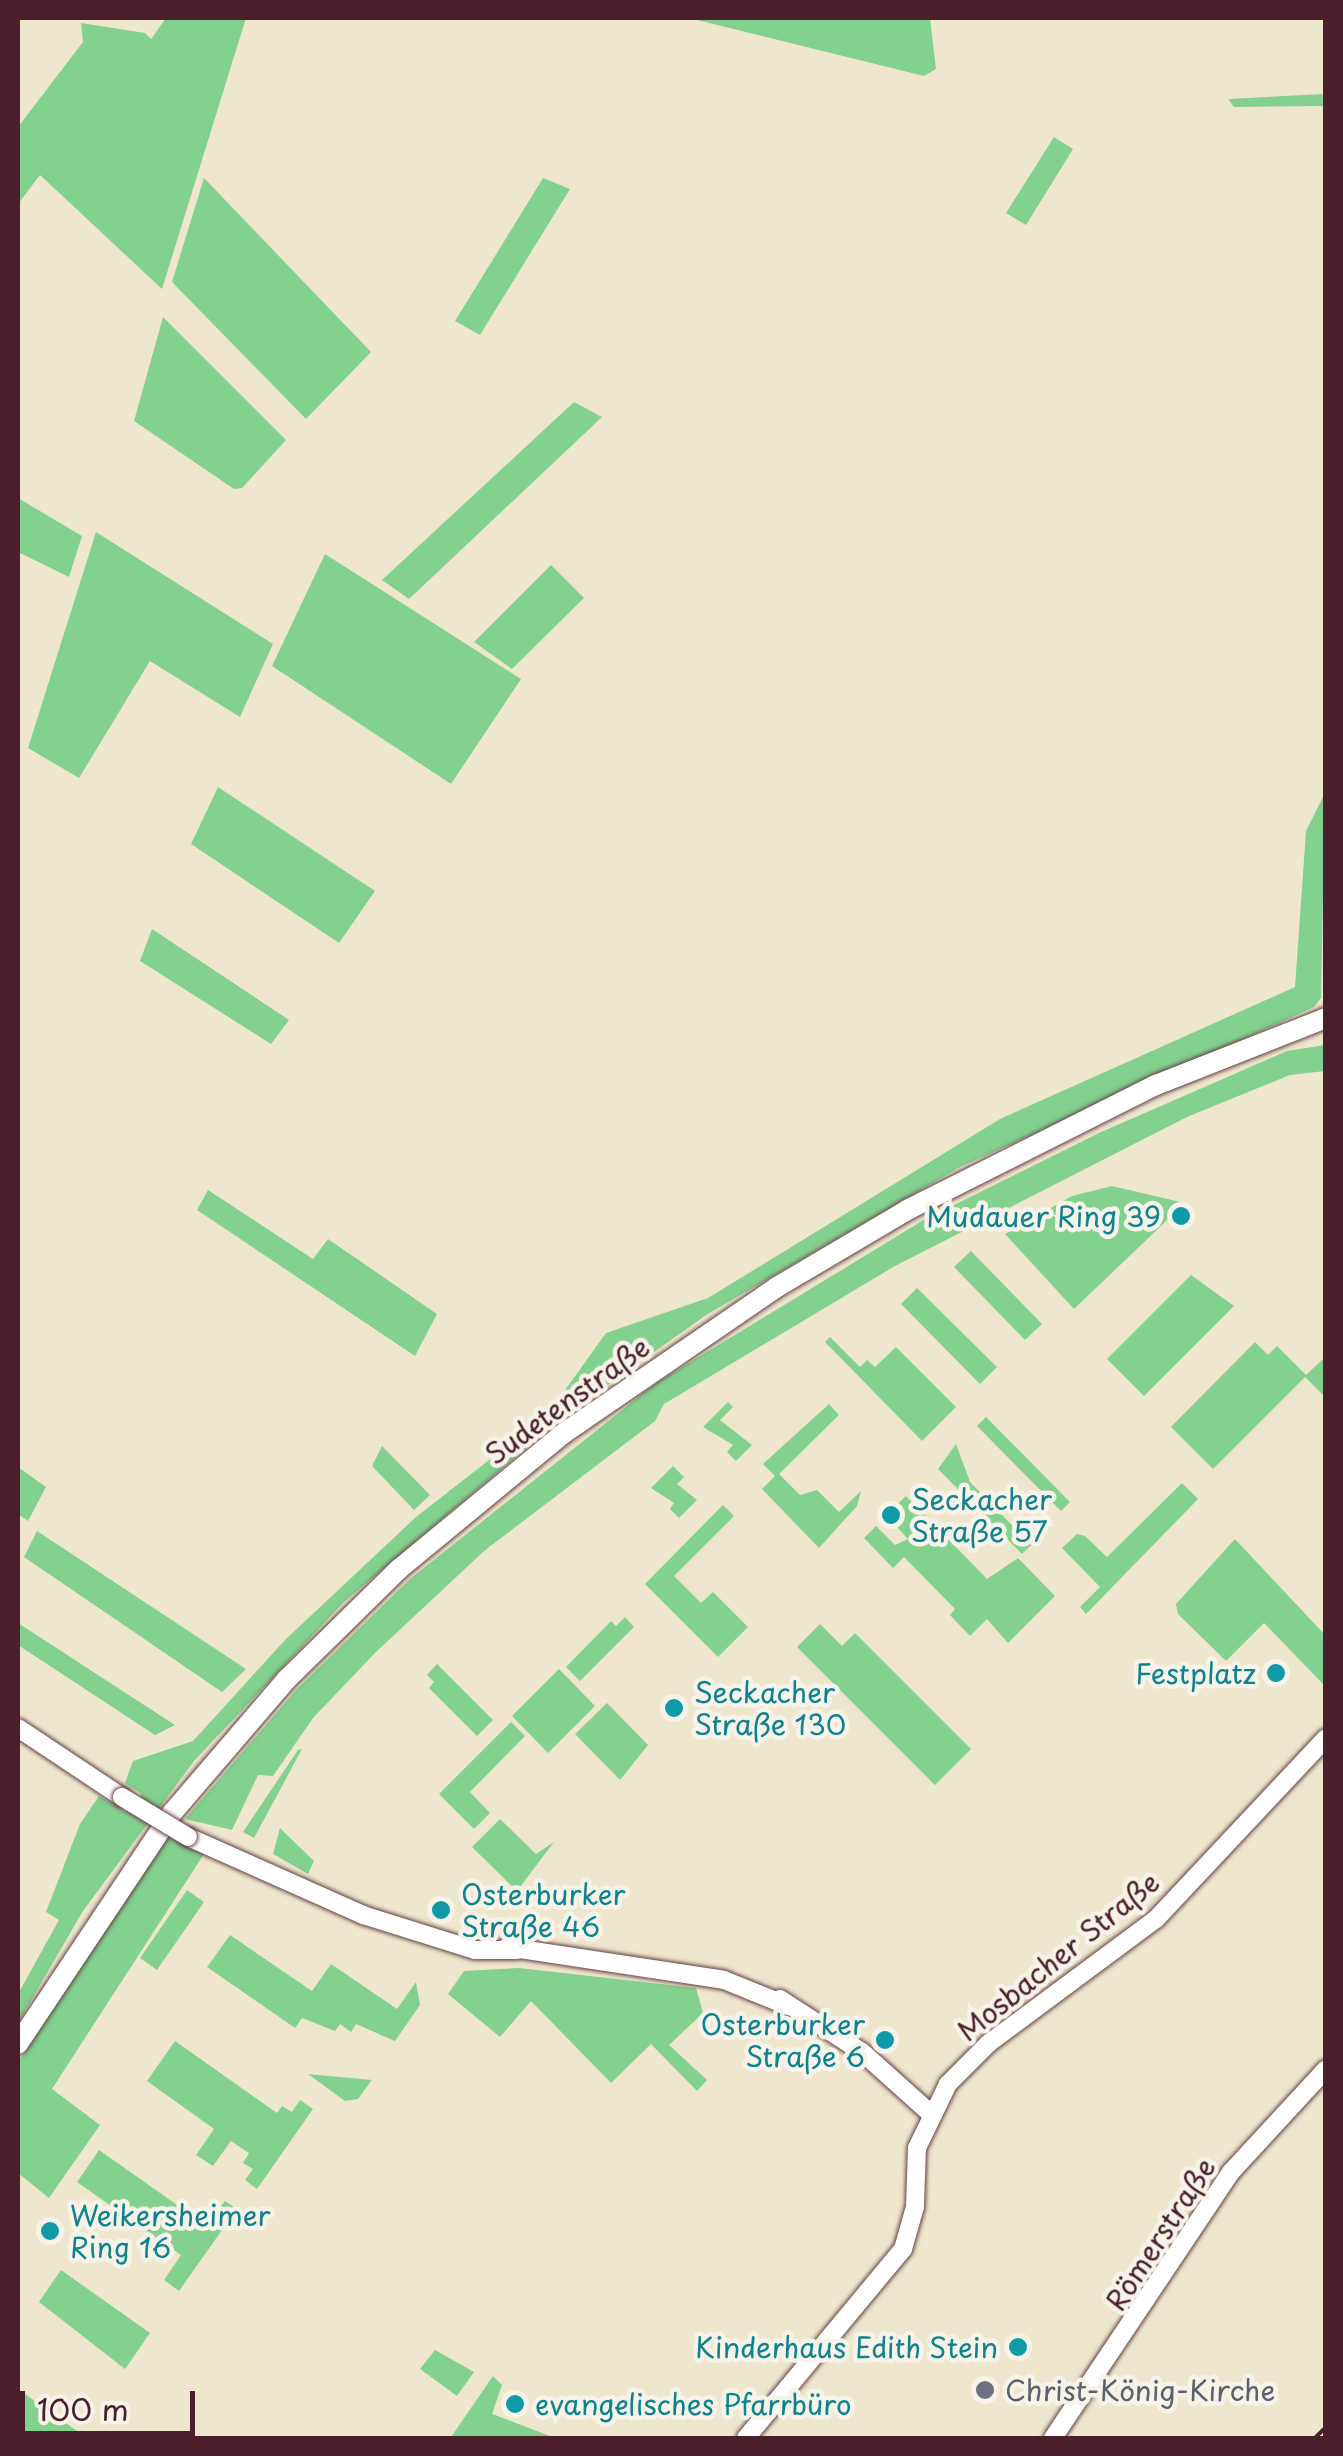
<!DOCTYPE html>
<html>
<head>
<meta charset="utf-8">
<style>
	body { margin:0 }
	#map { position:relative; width:1343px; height:2456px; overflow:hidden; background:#efe7cd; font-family:"Playpen Sans",sans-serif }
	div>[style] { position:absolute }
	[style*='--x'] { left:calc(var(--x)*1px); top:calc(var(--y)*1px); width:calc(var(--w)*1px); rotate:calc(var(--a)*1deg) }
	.green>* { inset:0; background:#83d18f }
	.roads { filter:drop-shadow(0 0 2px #633d43) drop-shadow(0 0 2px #633d43) }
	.tertiary>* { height:18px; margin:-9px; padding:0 9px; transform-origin:9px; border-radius:9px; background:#fff }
	.secondary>* { height:20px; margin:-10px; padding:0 10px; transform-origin:10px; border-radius:10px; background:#fff }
	.rail>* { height:4px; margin-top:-2px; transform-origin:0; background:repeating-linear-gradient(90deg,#4a1f2b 0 15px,transparent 0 23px) }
	.bridges { filter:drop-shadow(0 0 2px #633d43) drop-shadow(0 0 2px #633d43) }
	.tertiary-bridge>* { height:18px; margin:-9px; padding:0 9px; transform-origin:9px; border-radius:9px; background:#fff }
	.dots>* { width:28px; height:28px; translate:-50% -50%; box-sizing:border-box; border:5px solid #f7f3e8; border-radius:50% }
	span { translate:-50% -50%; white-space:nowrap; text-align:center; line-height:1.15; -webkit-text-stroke:9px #f7f3e8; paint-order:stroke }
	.culture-label { font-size:28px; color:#0d838f }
	.right { translate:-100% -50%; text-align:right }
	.left { translate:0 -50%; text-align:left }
	.street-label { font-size:28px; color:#4a1f2b }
	.worship-label { font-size:28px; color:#5b616d }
	.frame { position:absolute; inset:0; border:20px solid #4a1f2b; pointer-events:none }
	.scale { position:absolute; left:20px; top:2391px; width:175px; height:45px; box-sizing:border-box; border:5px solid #4a1f2b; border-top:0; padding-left:12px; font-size:30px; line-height:35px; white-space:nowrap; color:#4a1f2b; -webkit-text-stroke:8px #f7f3e8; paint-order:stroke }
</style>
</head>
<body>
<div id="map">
	<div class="green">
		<div style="clip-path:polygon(166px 18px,246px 18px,162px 289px,40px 175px,18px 204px,18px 127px,83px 42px,81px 23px,145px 33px,151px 39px)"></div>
		<div style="clip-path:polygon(689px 18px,930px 18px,936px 69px,924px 76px)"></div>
		<div style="clip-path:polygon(1322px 94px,1325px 106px,1234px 107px,1228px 99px)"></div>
		<div style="clip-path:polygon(1054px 137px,1073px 149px,1026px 225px,1006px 213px)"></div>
		<div style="clip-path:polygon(204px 178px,371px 352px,306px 419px,172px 282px)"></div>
		<div style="clip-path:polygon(543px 178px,570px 189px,480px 335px,455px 321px)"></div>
		<div style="clip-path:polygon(163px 317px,286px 440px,242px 488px,234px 489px,134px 421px)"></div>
		<div style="clip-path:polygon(574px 402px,602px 417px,409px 599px,382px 580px)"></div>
		<div style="clip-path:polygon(18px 498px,82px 536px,69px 577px,18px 552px)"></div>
		<div style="clip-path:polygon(96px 532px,273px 644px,240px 717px,150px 661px,79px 778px,28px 748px)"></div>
		<div style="clip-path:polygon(325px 554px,521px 679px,451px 784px,272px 666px)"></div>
		<div style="clip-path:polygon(551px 565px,584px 598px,512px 669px,474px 642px)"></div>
		<div style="clip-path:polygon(218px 787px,375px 891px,339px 943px,191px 844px)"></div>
		<div style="clip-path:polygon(1325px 793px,1321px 998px,1314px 1007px,960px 1167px,706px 1315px,559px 1420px,344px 1602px,194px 1761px,83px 1911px,18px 2023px,18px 1994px,59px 1920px,46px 1912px,80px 1824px,99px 1796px,126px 1812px,142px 1794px,125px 1783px,133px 1761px,193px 1741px,285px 1640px,416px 1517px,548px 1414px,606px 1333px,708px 1298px,1000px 1119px,1295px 987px,1306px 831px)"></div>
		<div style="clip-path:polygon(152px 929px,289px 1020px,271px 1044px,140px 961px)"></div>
		<div style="clip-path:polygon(1325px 1045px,1325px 1071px,1290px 1075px,1187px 1117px,895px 1266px,664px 1404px,655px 1421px,484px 1551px,376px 1652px,313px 1718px,273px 1776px,258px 1775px,232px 1830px,185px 1819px,297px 1689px,410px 1579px,656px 1383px,922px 1221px,1099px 1133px,1287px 1051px)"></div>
		<div style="clip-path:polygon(1112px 1186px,1185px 1203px,1074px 1309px,1005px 1234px,1072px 1196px)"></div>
		<div style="clip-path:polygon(208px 1190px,313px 1259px,328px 1239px,437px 1314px,415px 1356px,197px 1210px)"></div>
		<div style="clip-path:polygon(971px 1251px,1042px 1324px,1025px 1340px,954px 1267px)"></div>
		<div style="clip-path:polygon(1191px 1275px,1234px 1306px,1144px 1396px,1107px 1359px)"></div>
		<div style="clip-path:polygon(917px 1288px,997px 1367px,980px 1384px,901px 1304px)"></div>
		<div style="clip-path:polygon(830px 1337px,860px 1367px,867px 1360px,875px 1367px,896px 1347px,956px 1407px,922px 1441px,825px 1342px)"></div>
		<div style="clip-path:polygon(1255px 1342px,1268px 1355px,1277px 1346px,1306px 1375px,1325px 1357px,1325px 1397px,1305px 1377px,1213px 1469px,1171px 1427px)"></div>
		<div style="clip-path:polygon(728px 1402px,733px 1407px,720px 1420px,752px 1445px,736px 1461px,727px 1452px,733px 1445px,703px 1427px)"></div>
		<div style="clip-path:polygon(829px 1404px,839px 1415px,779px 1474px,800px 1495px,817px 1490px,839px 1512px,861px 1491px,857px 1506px,819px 1548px,762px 1489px,775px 1476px,763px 1464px)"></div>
		<div style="clip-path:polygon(986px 1417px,1070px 1502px,1061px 1511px,977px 1426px)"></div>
		<div style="clip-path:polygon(956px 1444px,970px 1482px,1031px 1545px,1022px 1554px,938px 1469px)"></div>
		<div style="clip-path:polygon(382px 1446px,430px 1495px,414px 1510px,372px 1466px)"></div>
		<div style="clip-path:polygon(673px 1466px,684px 1477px,677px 1484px,697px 1500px,679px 1518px,670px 1509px,674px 1503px,651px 1488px)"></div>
		<div style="clip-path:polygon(18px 1467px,46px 1487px,28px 1521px,18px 1514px)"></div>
		<div style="clip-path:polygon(1182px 1483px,1198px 1499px,1086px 1614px,1080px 1607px,1100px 1587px,1062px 1548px,1077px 1534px,1085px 1536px,1107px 1557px)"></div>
		<div style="clip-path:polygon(906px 1496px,987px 1579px,1018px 1558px,1055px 1596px,1008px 1643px,987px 1619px,970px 1636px,950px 1615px,955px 1609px,904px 1557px,893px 1568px,864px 1538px,876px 1526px,895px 1545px,908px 1539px,886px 1515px)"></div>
		<div style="clip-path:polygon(723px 1505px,734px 1516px,674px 1576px,701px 1603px,713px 1592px,748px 1627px,718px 1657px,645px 1584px)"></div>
		<div style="clip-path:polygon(37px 1531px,246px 1669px,222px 1692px,24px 1557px)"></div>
		<div style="clip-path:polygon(1235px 1539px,1325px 1635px,1325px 1686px,1264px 1623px,1226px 1661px,1178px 1614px,1176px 1604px)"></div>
		<div style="clip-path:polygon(625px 1617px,634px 1627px,580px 1681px,566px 1667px,611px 1621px,616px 1626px)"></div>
		<div style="clip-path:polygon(18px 1623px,175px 1725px,155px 1735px,18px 1645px)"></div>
		<div style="clip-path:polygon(820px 1624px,842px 1646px,855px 1633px,971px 1749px,935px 1785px,797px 1647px)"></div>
		<div style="clip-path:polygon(437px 1664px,493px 1720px,477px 1736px,429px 1688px,434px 1682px,427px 1675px)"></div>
		<div style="clip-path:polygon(559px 1669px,595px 1706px,548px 1753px,512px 1716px)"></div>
		<div style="clip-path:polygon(607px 1703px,648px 1745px,620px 1780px,575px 1734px)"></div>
		<div style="clip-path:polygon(511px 1722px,525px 1736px,470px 1792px,490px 1813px,474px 1829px,439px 1794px)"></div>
		<div style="clip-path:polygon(302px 1749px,254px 1838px,243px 1832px,298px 1750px)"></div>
		<div style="clip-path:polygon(500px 1819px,536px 1854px,554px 1842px,517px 1891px,472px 1847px)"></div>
		<div style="clip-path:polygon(280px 1828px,314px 1861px,308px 1874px,273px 1854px)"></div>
		<div style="clip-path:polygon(167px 1835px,204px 1854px,52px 2089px,100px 2125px,49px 2198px,18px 2173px,18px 2062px)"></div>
		<div style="clip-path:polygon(187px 1890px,204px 1902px,157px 1970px,140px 1958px)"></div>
		<div style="clip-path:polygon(230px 1935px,312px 1991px,331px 1964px,397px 2009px,416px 1982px,420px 2005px,395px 2041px,356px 2024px,351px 2032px,340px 2024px,335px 2031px,302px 2018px,295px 2028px,207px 1967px)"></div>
		<div style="clip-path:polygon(519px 1968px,696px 1988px,703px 2013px,669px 2045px,707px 2080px,697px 2091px,651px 2044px,611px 2083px,531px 2001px,500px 2037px,448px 1994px,464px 1971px)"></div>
		<div style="clip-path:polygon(175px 2041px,277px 2113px,282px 2106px,292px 2112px,300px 2100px,313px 2109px,257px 2189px,245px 2180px,253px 2169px,243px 2163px,249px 2153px,231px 2141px,213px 2166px,196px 2155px,214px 2129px,147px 2081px)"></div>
		<div style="clip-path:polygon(308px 2074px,372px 2080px,358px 2099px,345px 2101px)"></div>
		<div style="clip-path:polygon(99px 2150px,207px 2226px,225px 2201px,237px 2209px,179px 2291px,164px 2280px,181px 2255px,77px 2182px)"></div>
		<div style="clip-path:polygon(61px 2270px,150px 2333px,125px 2369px,39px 2302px)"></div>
		<div style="clip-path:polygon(435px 2350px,474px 2372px,457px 2396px,420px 2369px)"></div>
		<div style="clip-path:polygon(493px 2376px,502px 2385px,492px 2414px,555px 2438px,451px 2437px)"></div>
		<div style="clip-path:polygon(18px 2389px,87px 2438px,31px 2438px,18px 2429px)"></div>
	</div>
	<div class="roads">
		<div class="tertiary">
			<div style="--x:18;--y:1728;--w:125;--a:33.6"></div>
			<div style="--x:188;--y:1837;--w:192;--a:24"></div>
			<div style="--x:363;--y:1915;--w:117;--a:17.4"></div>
			<div style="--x:475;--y:1950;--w:42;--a:0"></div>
			<div style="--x:507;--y:1947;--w:219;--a:8.6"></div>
			<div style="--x:724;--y:1980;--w:69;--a:22.1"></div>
			<div style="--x:780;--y:1999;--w:98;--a:32.9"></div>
			<div style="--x:862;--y:2052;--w:91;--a:41.9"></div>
			<div style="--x:746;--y:2438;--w:246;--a:-50.3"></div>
			<div style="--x:903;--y:2249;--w:44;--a:-74.1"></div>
			<div style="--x:915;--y:2207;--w:59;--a:-88.1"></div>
			<div style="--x:917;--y:2148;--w:71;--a:-64.2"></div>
			<div style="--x:948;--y:2084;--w:58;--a:-45"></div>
			<div style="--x:989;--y:2043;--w:208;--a:-36.6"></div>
			<div style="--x:1156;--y:1919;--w:248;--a:-46.8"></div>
			<div style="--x:1053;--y:2438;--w:320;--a:-56.2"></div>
			<div style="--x:1231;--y:2172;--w:140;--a:-47.3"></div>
		</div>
		<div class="secondary">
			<div style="--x:18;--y:2044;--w:279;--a:-56.3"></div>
			<div style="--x:173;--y:1812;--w:174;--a:-49.4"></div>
			<div style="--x:286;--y:1680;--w:158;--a:-44.5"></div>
			<div style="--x:399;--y:1569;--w:214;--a:-39.5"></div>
			<div style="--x:564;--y:1433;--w:258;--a:-34.4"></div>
			<div style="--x:777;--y:1287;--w:153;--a:-30.6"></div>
			<div style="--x:909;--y:1209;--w:276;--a:-26.7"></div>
			<div style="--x:1156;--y:1085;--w:183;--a:-21.5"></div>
		</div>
	</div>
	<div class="rail">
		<div style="--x:1315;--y:2438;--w:16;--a:-45"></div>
	</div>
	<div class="bridges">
		<div class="tertiary-bridge">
			<div style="--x:122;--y:1797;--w:77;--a:31.2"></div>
		</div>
	</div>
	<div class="dots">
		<div style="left:1181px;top:1216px;background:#0f9aa8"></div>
		<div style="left:891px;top:1515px;background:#0f9aa8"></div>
		<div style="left:1276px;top:1673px;background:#0f9aa8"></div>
		<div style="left:674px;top:1708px;background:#0f9aa8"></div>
		<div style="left:441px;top:1910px;background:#0f9aa8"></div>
		<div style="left:885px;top:2040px;background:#0f9aa8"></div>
		<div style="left:50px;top:2231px;background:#0f9aa8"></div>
		<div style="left:1018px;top:2347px;background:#0f9aa8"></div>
		<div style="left:985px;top:2390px;background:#6b7280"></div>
		<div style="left:515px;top:2404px;background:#0f9aa8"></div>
	</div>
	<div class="culture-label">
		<span class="right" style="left:1161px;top:1216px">Mudauer Ring 39</span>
		<span class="left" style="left:911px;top:1515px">Seckacher<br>Straße 57</span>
		<span class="right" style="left:1256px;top:1673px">Festplatz</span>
		<span class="left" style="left:694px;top:1708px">Seckacher<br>Straße 130</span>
		<span class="left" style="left:461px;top:1910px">Osterburker<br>Straße 46</span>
		<span class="right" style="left:865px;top:2040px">Osterburker<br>Straße 6</span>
		<span class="left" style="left:70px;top:2231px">Weikersheimer<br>Ring 16</span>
		<span class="right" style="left:998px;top:2347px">Kinderhaus Edith Stein</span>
		<span class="left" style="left:535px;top:2404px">evangelisches Pfarrbüro</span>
	</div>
	<div class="street-label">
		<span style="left:567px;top:1400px;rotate:-36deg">Sudetenstraße</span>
		<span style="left:1058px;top:1956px;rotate:-39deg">Mosbacher Straße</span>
		<span style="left:1160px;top:2234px;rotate:-57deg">Römerstraße</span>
	</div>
	<div class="worship-label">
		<span class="left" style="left:1005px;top:2390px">Christ-König-Kirche</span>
	</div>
	<div class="frame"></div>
	<div class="scale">100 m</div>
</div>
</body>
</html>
